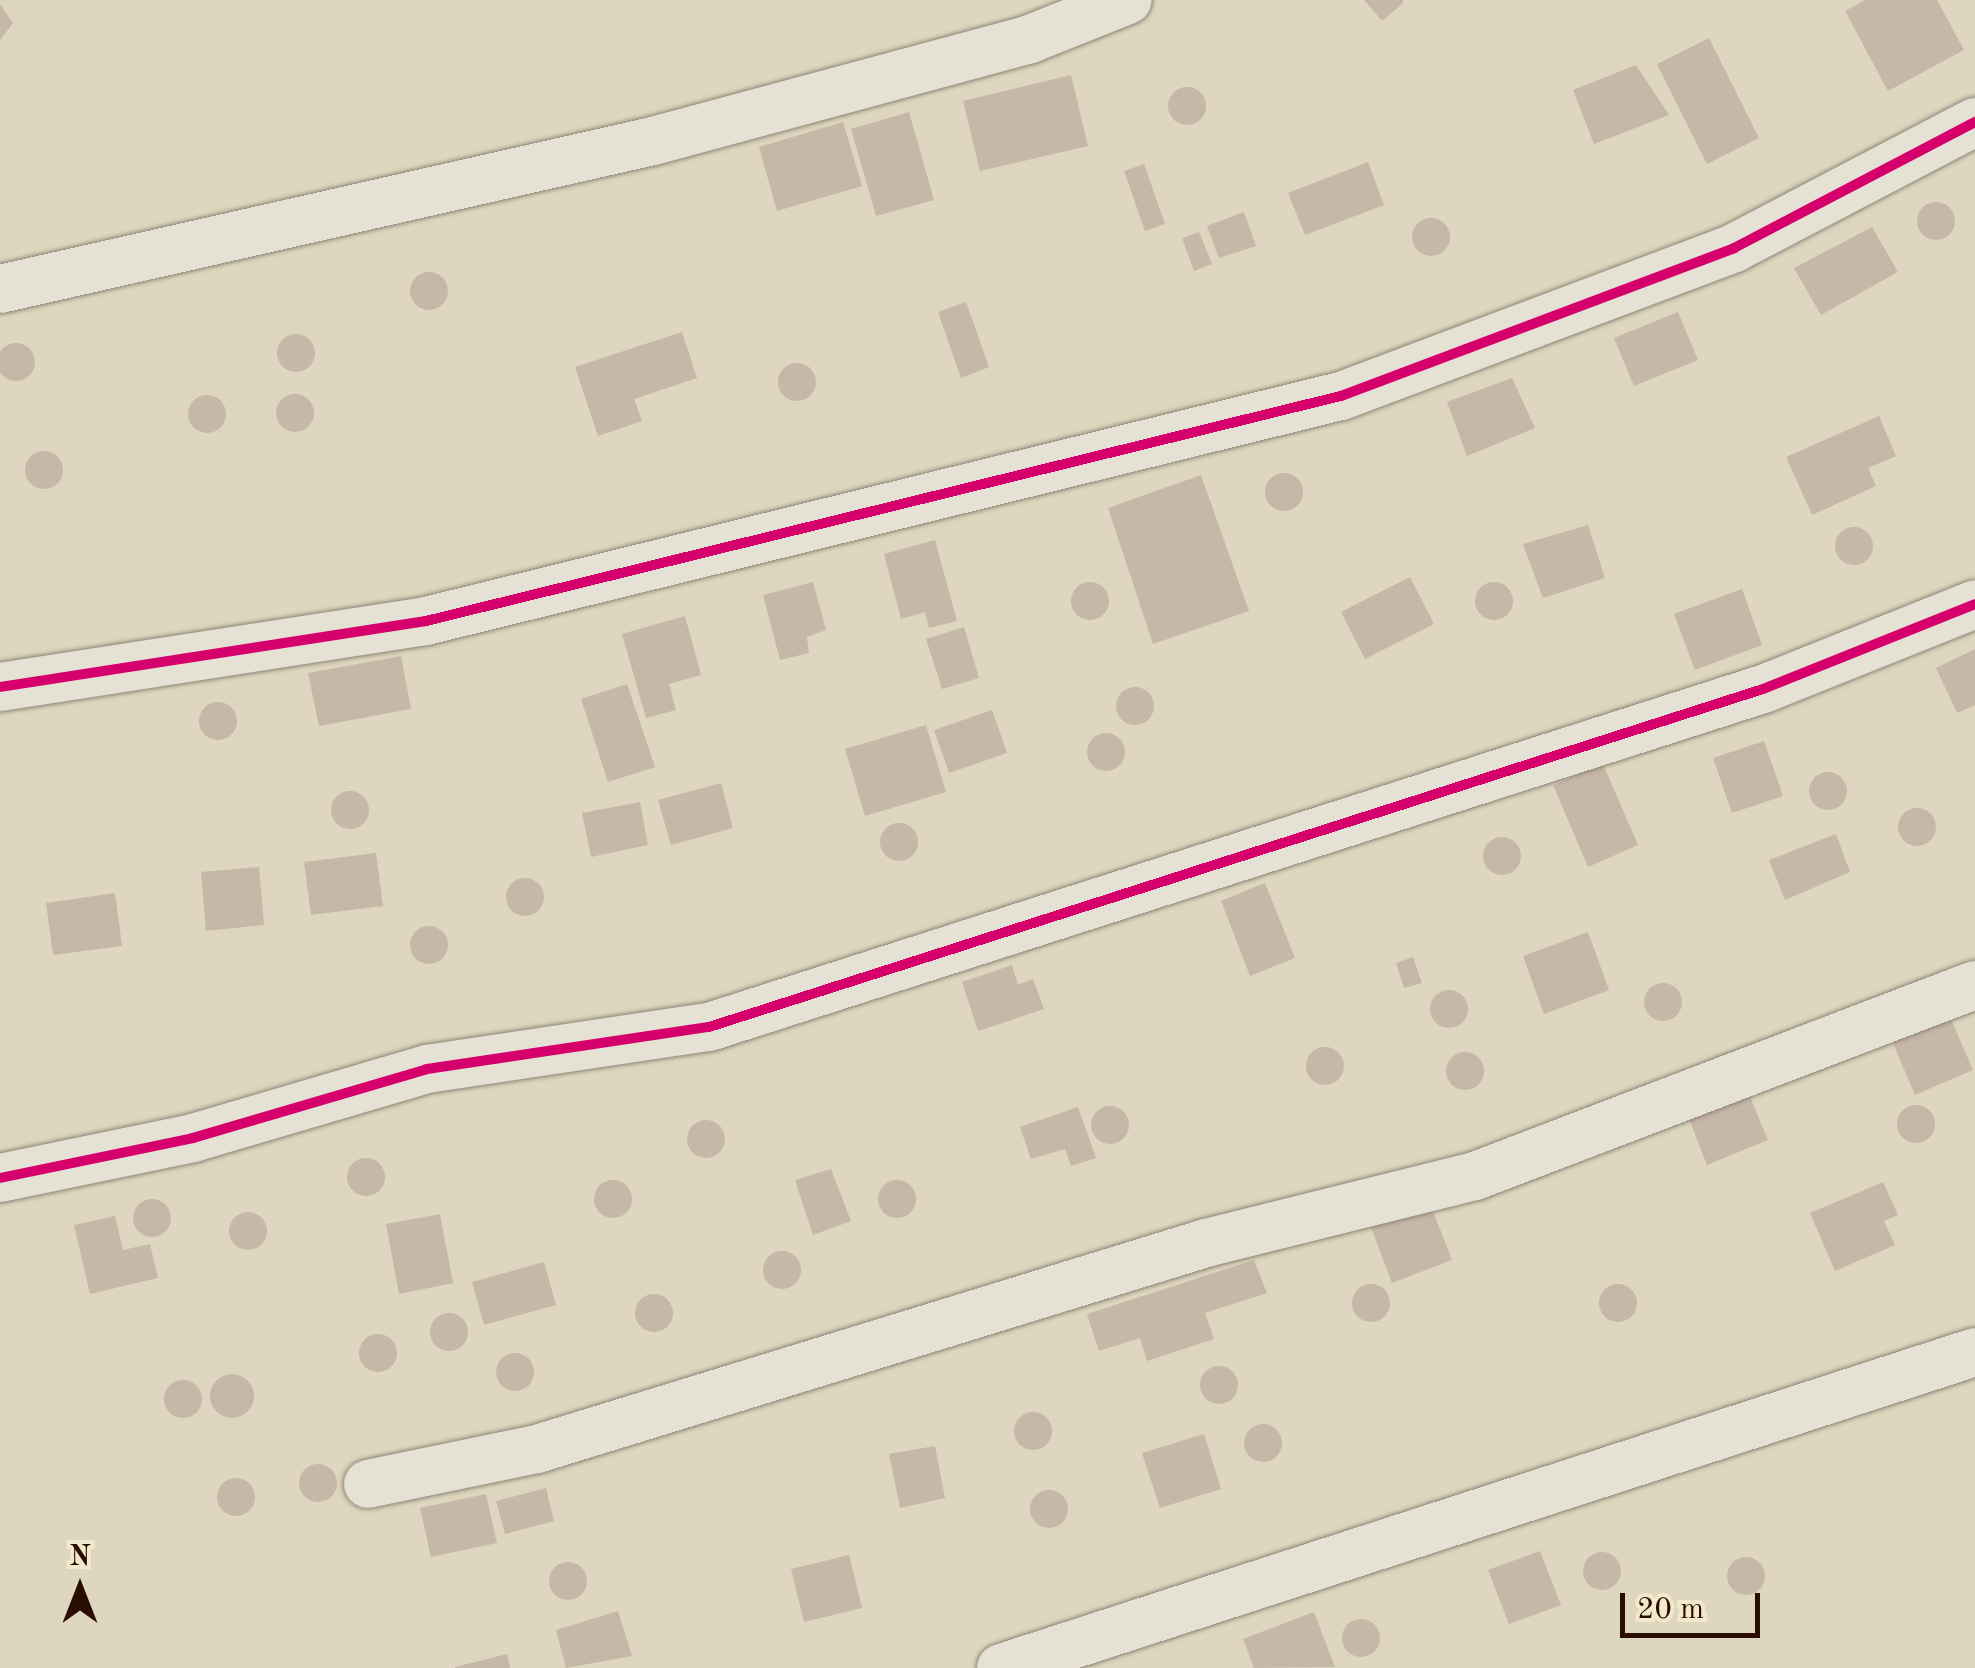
<!DOCTYPE html>
<html>
<head>
<meta charset="utf-8">
<style>
	body { margin:0 }
	#map { position:relative; width:1975px; height:1668px; overflow:hidden; background:#ded6be; font-family:"Old Standard TT",serif }
	div>[style] { position:absolute }
	[style*='--x'] { left:calc(var(--x)*1px); top:calc(var(--y)*1px); width:calc(var(--w)*1px); rotate:calc(var(--a)*1deg) }
	.building>* { inset:0; background:#c7b7a9 }
	.round { border-radius:50% }
	.roads { filter:drop-shadow(0 0 2px #8d8576) drop-shadow(0 0 2px #8d8576) }
	.street>* { height:48px; margin:-24px; padding:0 24px; transform-origin:24px; border-radius:24px; background:#e5e1d4 }
	.cycleway>* { height:10px; margin:-5px; padding:0 5px; transform-origin:5px; border-radius:5px; background:#d6006c }
	span { translate:-50% -50%; white-space:nowrap; text-align:center; line-height:1.15; -webkit-text-stroke:8px #f2e9cc; paint-order:stroke }
	.north { position:absolute; left:30px; top:1538px; width:100px; height:100px; -webkit-text-stroke:8px #f2e9cc; paint-order:stroke; rotate:0deg; font-size:28px; font-weight:700; line-height:40px; text-align:center; color:#2a0d01 }
	.north::after { content:''; display:block; margin:auto; width:35px; height:45px; background:#2a0d01; clip-path:polygon(50% 0,100% 100%,50% 72%,0 100%) }
	.scale { position:absolute; left:1620px; top:1593px; width:140px; height:45px; box-sizing:border-box; border:5px solid #2a0d01; border-top:0; padding-left:12px; font-size:30px; line-height:35px; white-space:nowrap; color:#2a0d01; -webkit-text-stroke:8px #f2e9cc; paint-order:stroke }
</style>
</head>
<body>
<div id="map">
	<div class="building">
		<div style="clip-path:polygon(1364px 0,1403px 0,1403px 3px,1382px 21px)"></div>
		<div style="clip-path:polygon(1865px 0,1937px 0,1964px 50px,1888px 91px,1845px 11px)"></div>
		<div style="clip-path:polygon(0 4px,13px 23px,0 40px)"></div>
		<div style="clip-path:polygon(1709px 38px,1759px 138px,1707px 164px,1657px 64px)"></div>
		<div style="clip-path:polygon(1636px 65px,1669px 115px,1594px 144px,1573px 90px)"></div>
		<div style="clip-path:polygon(1071px 75px,1088px 146px,980px 171px,963px 101px)"></div>
		<div class="round" style="left:1168px;top:87px;width:38px;height:38px"></div>
		<div style="clip-path:polygon(909px 112px,934px 200px,876px 216px,851px 129px)"></div>
		<div style="clip-path:polygon(843px 122px,862px 186px,777px 211px,759px 147px)"></div>
		<div style="clip-path:polygon(1368px 162px,1384px 205px,1305px 235px,1288px 193px)"></div>
		<div style="clip-path:polygon(1144px 164px,1165px 224px,1145px 231px,1124px 171px)"></div>
		<div class="round" style="left:1917px;top:202px;width:38px;height:38px"></div>
		<div style="clip-path:polygon(1244px 212px,1256px 246px,1219px 258px,1207px 226px)"></div>
		<div class="round" style="left:1412px;top:218px;width:38px;height:38px"></div>
		<div style="clip-path:polygon(1872px 227px,1898px 272px,1821px 315px,1794px 268px)"></div>
		<div style="clip-path:polygon(1199px 232px,1212px 264px,1194px 271px,1182px 238px)"></div>
		<div class="round" style="left:410px;top:272px;width:38px;height:38px"></div>
		<div style="clip-path:polygon(966px 302px,989px 367px,961px 378px,938px 312px)"></div>
		<div style="clip-path:polygon(1678px 312px,1698px 360px,1634px 386px,1614px 338px)"></div>
		<div style="clip-path:polygon(682px 332px,697px 378px,634px 399px,642px 421px,598px 436px,575px 367px)"></div>
		<div class="round" style="left:277px;top:334px;width:38px;height:38px"></div>
		<div class="round" style="left:-3px;top:343px;width:38px;height:38px"></div>
		<div class="round" style="left:778px;top:363px;width:38px;height:38px"></div>
		<div style="clip-path:polygon(1512px 378px,1535px 428px,1467px 456px,1447px 402px)"></div>
		<div class="round" style="left:276px;top:394px;width:38px;height:38px"></div>
		<div class="round" style="left:188px;top:395px;width:38px;height:38px"></div>
		<div style="clip-path:polygon(1879px 416px,1896px 456px,1868px 468px,1876px 486px,1812px 515px,1786px 457px)"></div>
		<div class="round" style="left:25px;top:451px;width:38px;height:38px"></div>
		<div class="round" style="left:1265px;top:473px;width:38px;height:38px"></div>
		<div style="clip-path:polygon(1201px 475px,1249px 611px,1153px 644px,1108px 508px)"></div>
		<div style="clip-path:polygon(1588px 525px,1605px 578px,1543px 598px,1523px 544px)"></div>
		<div class="round" style="left:1835px;top:527px;width:38px;height:38px"></div>
		<div style="clip-path:polygon(935px 540px,957px 621px,929px 628px,925px 612px,901px 619px,884px 554px)"></div>
		<div style="clip-path:polygon(1410px 577px,1434px 624px,1365px 659px,1341px 612px)"></div>
		<div class="round" style="left:1071px;top:582px;width:38px;height:38px"></div>
		<div class="round" style="left:1475px;top:582px;width:38px;height:38px"></div>
		<div style="clip-path:polygon(813px 582px,826px 630px,807px 637px,809px 653px,780px 660px,763px 595px)"></div>
		<div style="clip-path:polygon(1742px 589px,1762px 645px,1695px 670px,1674px 614px)"></div>
		<div style="clip-path:polygon(685px 616px,701px 675px,669px 684px,676px 710px,646px 718px,622px 634px)"></div>
		<div style="clip-path:polygon(964px 627px,979px 678px,942px 689px,926px 639px)"></div>
		<div style="clip-path:polygon(1975px 649px,1975px 705px,1957px 713px,1936px 668px)"></div>
		<div style="clip-path:polygon(401px 656px,411px 709px,319px 726px,308px 673px)"></div>
		<div style="clip-path:polygon(627px 684px,655px 767px,608px 782px,581px 699px)"></div>
		<div class="round" style="left:1116px;top:687px;width:38px;height:38px"></div>
		<div class="round" style="left:199px;top:702px;width:38px;height:38px"></div>
		<div style="clip-path:polygon(992px 710px,1007px 753px,949px 773px,934px 730px)"></div>
		<div style="clip-path:polygon(926px 725px,946px 792px,865px 816px,845px 749px)"></div>
		<div class="round" style="left:1087px;top:733px;width:38px;height:38px"></div>
		<div style="clip-path:polygon(1764px 741px,1783px 796px,1732px 813px,1713px 758px)"></div>
		<div style="clip-path:polygon(1603px 764px,1638px 845px,1588px 867px,1553px 785px)"></div>
		<div class="round" style="left:1809px;top:772px;width:38px;height:38px"></div>
		<div style="clip-path:polygon(721px 783px,733px 828px,671px 845px,658px 800px)"></div>
		<div class="round" style="left:331px;top:791px;width:38px;height:38px"></div>
		<div style="clip-path:polygon(640px 802px,648px 845px,591px 857px,582px 813px)"></div>
		<div class="round" style="left:1898px;top:808px;width:38px;height:38px"></div>
		<div class="round" style="left:880px;top:823px;width:38px;height:38px"></div>
		<div style="clip-path:polygon(1836px 834px,1850px 872px,1785px 900px,1769px 860px)"></div>
		<div class="round" style="left:1483px;top:837px;width:38px;height:38px"></div>
		<div style="clip-path:polygon(376px 853px,383px 906px,311px 915px,304px 862px)"></div>
		<div style="clip-path:polygon(259px 867px,264px 925px,206px 931px,201px 872px)"></div>
		<div class="round" style="left:506px;top:878px;width:38px;height:38px"></div>
		<div style="clip-path:polygon(1265px 883px,1295px 958px,1250px 976px,1221px 901px)"></div>
		<div style="clip-path:polygon(115px 893px,122px 946px,53px 955px,46px 903px)"></div>
		<div class="round" style="left:410px;top:926px;width:38px;height:38px"></div>
		<div style="clip-path:polygon(1588px 932px,1609px 990px,1544px 1014px,1523px 956px)"></div>
		<div style="clip-path:polygon(1413px 957px,1422px 983px,1404px 988px,1396px 963px)"></div>
		<div style="clip-path:polygon(1012px 965px,1018px 985px,1033px 979px,1044px 1009px,978px 1031px,962px 982px)"></div>
		<div class="round" style="left:1644px;top:983px;width:38px;height:38px"></div>
		<div class="round" style="left:1430px;top:990px;width:38px;height:38px"></div>
		<div style="clip-path:polygon(1950px 1017px,1973px 1070px,1915px 1095px,1892px 1041px)"></div>
		<div class="round" style="left:1306px;top:1047px;width:38px;height:38px"></div>
		<div class="round" style="left:1446px;top:1052px;width:38px;height:38px"></div>
		<div style="clip-path:polygon(1746px 1087px,1768px 1140px,1707px 1165px,1686px 1111px)"></div>
		<div class="round" style="left:1897px;top:1105px;width:38px;height:38px"></div>
		<div class="round" style="left:1091px;top:1106px;width:38px;height:38px"></div>
		<div style="clip-path:polygon(1078px 1107px,1096px 1158px,1071px 1166px,1065px 1149px,1031px 1159px,1020px 1127px)"></div>
		<div class="round" style="left:687px;top:1120px;width:38px;height:38px"></div>
		<div class="round" style="left:347px;top:1158px;width:38px;height:38px"></div>
		<div style="clip-path:polygon(831px 1169px,851px 1221px,813px 1235px,795px 1180px)"></div>
		<div class="round" style="left:594px;top:1180px;width:38px;height:38px"></div>
		<div class="round" style="left:878px;top:1180px;width:38px;height:38px"></div>
		<div style="clip-path:polygon(1883px 1182px,1898px 1215px,1884px 1221px,1895px 1245px,1835px 1271px,1810px 1213px)"></div>
		<div class="round" style="left:133px;top:1199px;width:38px;height:38px"></div>
		<div style="clip-path:polygon(1431px 1206px,1452px 1260px,1392px 1283px,1371px 1227px)"></div>
		<div class="round" style="left:229px;top:1212px;width:38px;height:38px"></div>
		<div style="clip-path:polygon(440px 1214px,453px 1283px,399px 1294px,386px 1224px)"></div>
		<div style="clip-path:polygon(115px 1216px,123px 1250px,150px 1244px,158px 1278px,90px 1294px,74px 1225px)"></div>
		<div class="round" style="left:763px;top:1251px;width:38px;height:38px"></div>
		<div style="clip-path:polygon(1254px 1260px,1267px 1293px,1205px 1313px,1214px 1339px,1147px 1361px,1140px 1338px,1099px 1351px,1087px 1314px)"></div>
		<div style="clip-path:polygon(544px 1262px,556px 1305px,484px 1325px,472px 1282px)"></div>
		<div class="round" style="left:1599px;top:1284px;width:38px;height:38px"></div>
		<div class="round" style="left:1352px;top:1284px;width:38px;height:38px"></div>
		<div class="round" style="left:635px;top:1294px;width:38px;height:38px"></div>
		<div class="round" style="left:430px;top:1313px;width:38px;height:38px"></div>
		<div class="round" style="left:359px;top:1334px;width:38px;height:38px"></div>
		<div class="round" style="left:496px;top:1353px;width:38px;height:38px"></div>
		<div class="round" style="left:1200px;top:1366px;width:38px;height:38px"></div>
		<div class="round" style="left:210px;top:1374px;width:44px;height:44px"></div>
		<div class="round" style="left:164px;top:1380px;width:38px;height:38px"></div>
		<div class="round" style="left:1014px;top:1412px;width:38px;height:38px"></div>
		<div class="round" style="left:1244px;top:1424px;width:38px;height:38px"></div>
		<div style="clip-path:polygon(1204px 1434px,1221px 1489px,1160px 1508px,1142px 1453px)"></div>
		<div style="clip-path:polygon(935px 1446px,945px 1498px,900px 1508px,889px 1454px)"></div>
		<div class="round" style="left:299px;top:1464px;width:38px;height:38px"></div>
		<div class="round" style="left:217px;top:1478px;width:38px;height:38px"></div>
		<div style="clip-path:polygon(546px 1488px,554px 1521px,505px 1534px,496px 1501px)"></div>
		<div class="round" style="left:1030px;top:1490px;width:38px;height:38px"></div>
		<div style="clip-path:polygon(486px 1494px,497px 1543px,431px 1557px,420px 1508px)"></div>
		<div style="clip-path:polygon(1540px 1551px,1561px 1605px,1509px 1624px,1488px 1570px)"></div>
		<div class="round" style="left:1583px;top:1552px;width:38px;height:38px"></div>
		<div style="clip-path:polygon(849px 1555px,862px 1608px,804px 1622px,791px 1569px)"></div>
		<div class="round" style="left:1727px;top:1557px;width:38px;height:38px"></div>
		<div class="round" style="left:549px;top:1562px;width:38px;height:38px"></div>
		<div style="clip-path:polygon(618px 1611px,632px 1656px,566px 1668px,556px 1630px)"></div>
		<div style="clip-path:polygon(1314px 1612px,1335px 1667px,1254px 1668px,1243px 1639px)"></div>
		<div class="round" style="left:1342px;top:1619px;width:38px;height:38px"></div>
		<div style="clip-path:polygon(507px 1654px,510px 1668px,455px 1668px,455px 1667px)"></div>
	</div>
	<div class="roads">
		<div class="street">
			<div style="--x:0;--y:289;--w:670;--a:-12.77"></div>
			<div style="--x:653;--y:141;--w:391;--a:-15.1"></div>
			<div style="--x:1030;--y:39;--w:105;--a:-21.7"></div>
			<div style="--x:0;--y:687;--w:431;--a:-8.8"></div>
			<div style="--x:426;--y:621;--w:942;--a:-13.82"></div>
			<div style="--x:1341;--y:396;--w:420;--a:-20.6"></div>
			<div style="--x:1734;--y:248;--w:272;--a:-27.6"></div>
			<div style="--x:0;--y:1178;--w:197;--a:-11.7"></div>
			<div style="--x:193;--y:1138;--w:244;--a:-16.4"></div>
			<div style="--x:427;--y:1069;--w:285;--a:-8.5"></div>
			<div style="--x:709;--y:1027;--w:1107;--a:-17.78"></div>
			<div style="--x:1763;--y:689;--w:228;--a:-21.8"></div>
			<div style="--x:368;--y:1484;--w:173;--a:-11.7"></div>
			<div style="--x:537;--y:1449;--w:700;--a:-17.11"></div>
			<div style="--x:1206;--y:1243;--w:277;--a:-14"></div>
			<div style="--x:1475;--y:1176;--w:535;--a:-20.91"></div>
			<div style="--x:1001;--y:1668;--w:1024;--a:-17.97"></div>
		</div>
	</div>
	<div class="cycleway">
		<div style="--x:0;--y:687;--w:431;--a:-8.8"></div>
		<div style="--x:426;--y:621;--w:942;--a:-13.82"></div>
		<div style="--x:1341;--y:396;--w:420;--a:-20.6"></div>
		<div style="--x:1734;--y:248;--w:272;--a:-27.6"></div>
		<div style="--x:0;--y:1178;--w:197;--a:-11.7"></div>
		<div style="--x:193;--y:1138;--w:244;--a:-16.4"></div>
		<div style="--x:427;--y:1069;--w:285;--a:-8.5"></div>
		<div style="--x:709;--y:1027;--w:1107;--a:-17.78"></div>
		<div style="--x:1763;--y:689;--w:228;--a:-21.8"></div>
	</div>
	<div class="north">N</div>
	<div class="scale">20 m</div>
</div>
</body>
</html>
